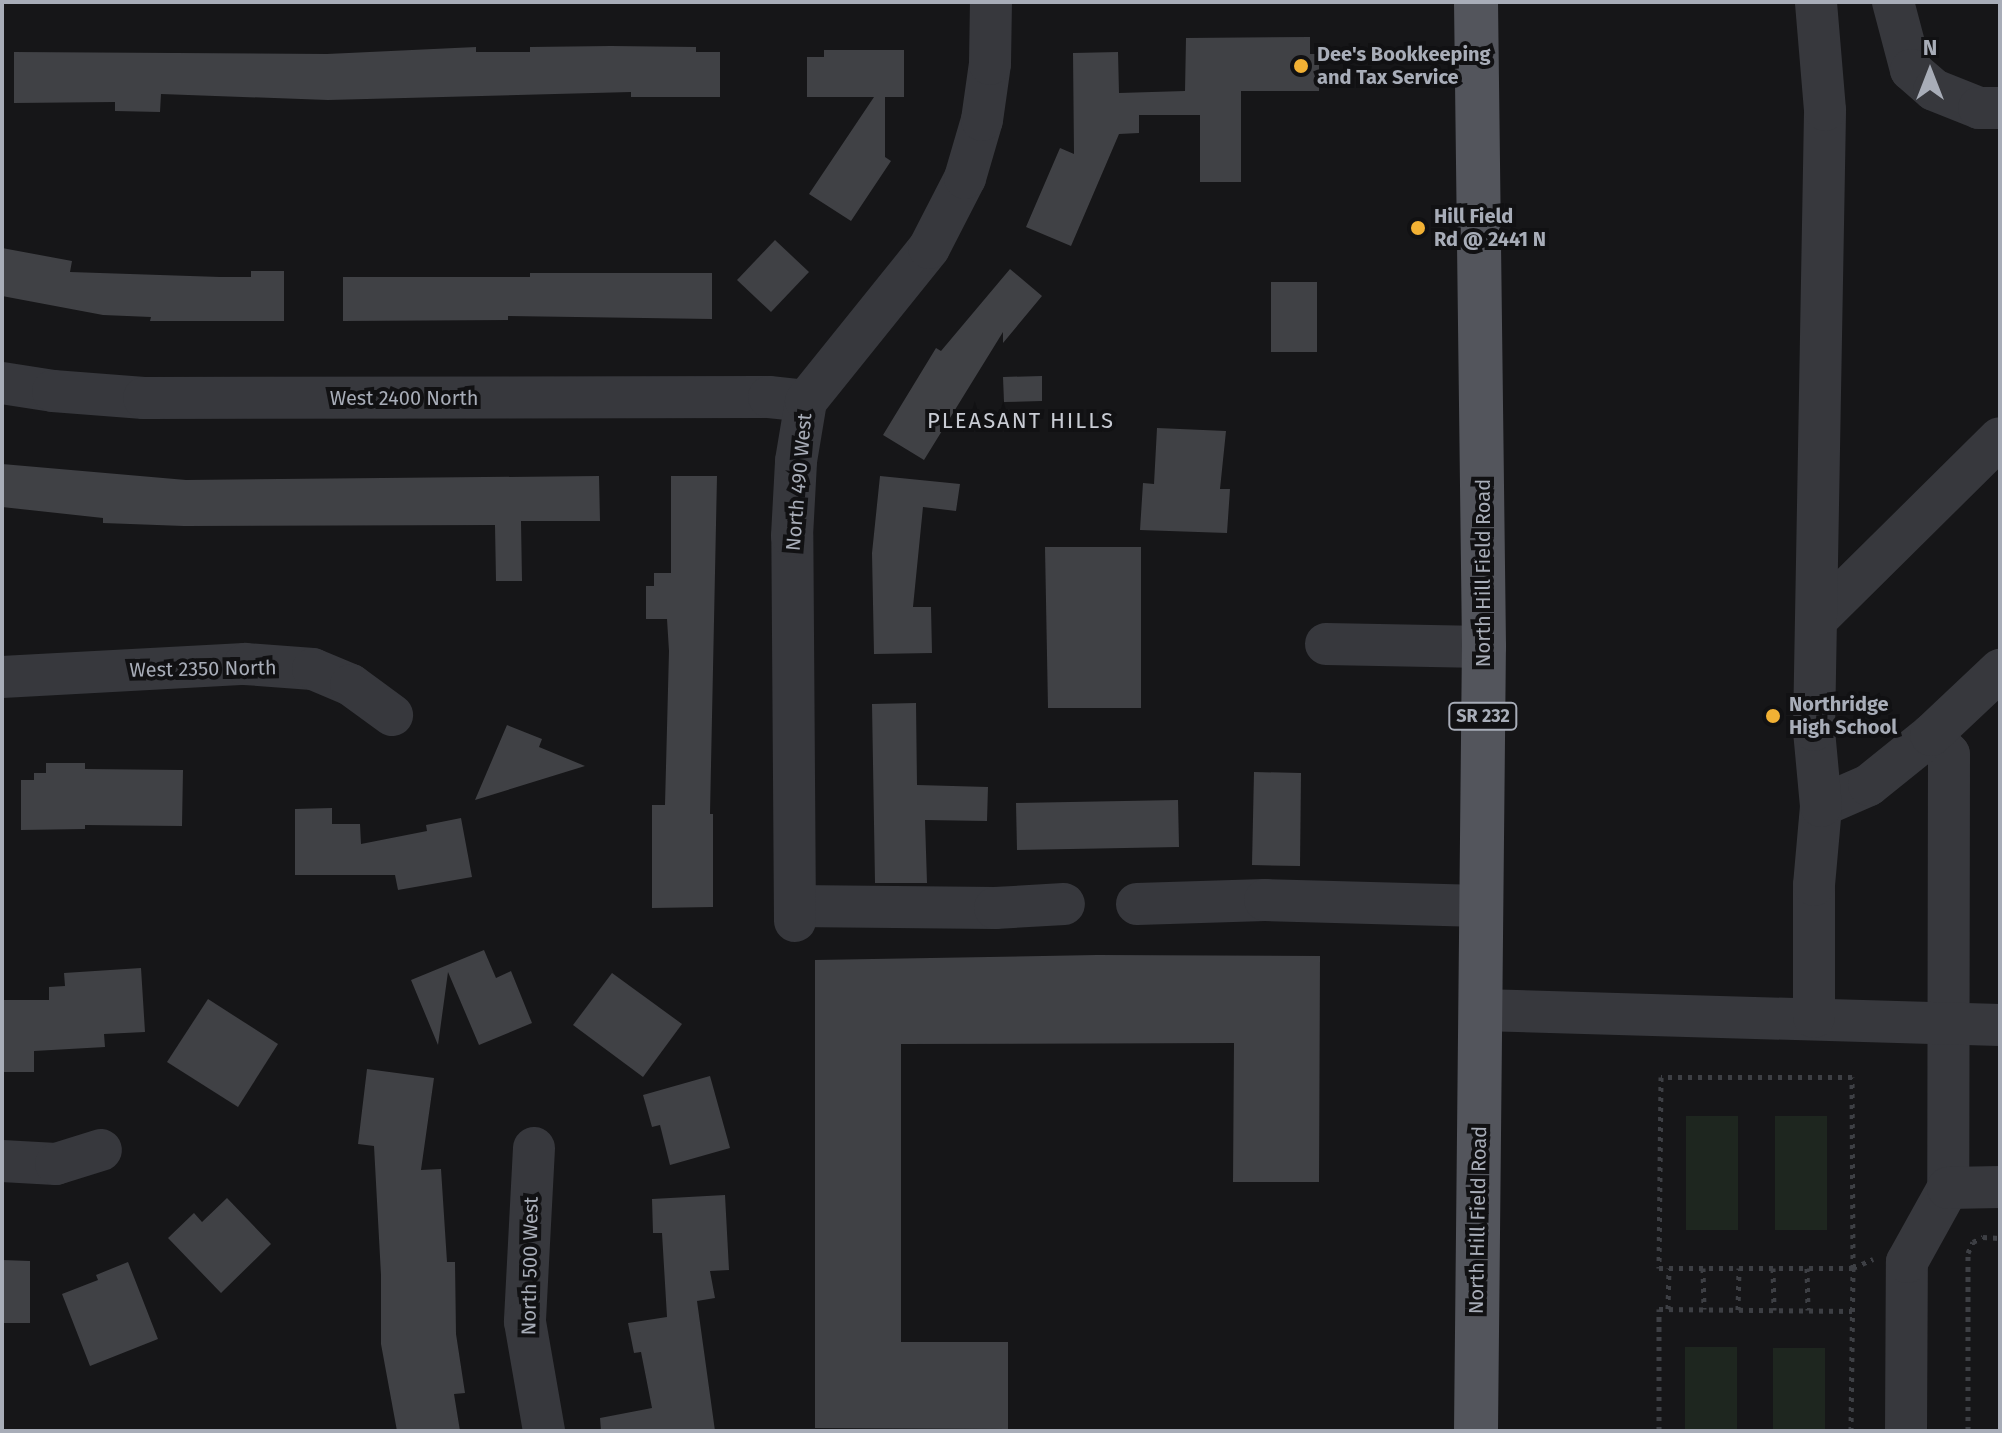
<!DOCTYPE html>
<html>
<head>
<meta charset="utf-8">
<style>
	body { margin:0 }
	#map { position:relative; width:2002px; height:1433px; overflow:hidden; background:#161618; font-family:"Fira Sans",sans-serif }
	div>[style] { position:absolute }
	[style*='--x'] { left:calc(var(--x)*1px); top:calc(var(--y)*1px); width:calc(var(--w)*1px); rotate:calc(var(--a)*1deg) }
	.green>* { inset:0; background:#1e261f }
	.building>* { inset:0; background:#404145 }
	.path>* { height:5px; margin-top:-2.5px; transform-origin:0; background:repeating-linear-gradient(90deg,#3d3f44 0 4px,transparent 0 10px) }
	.minor>* { height:42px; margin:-21px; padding:0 21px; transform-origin:21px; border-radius:21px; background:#37383d }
	.major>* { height:44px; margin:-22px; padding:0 22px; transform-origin:22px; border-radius:22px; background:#53555c }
	.dots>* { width:22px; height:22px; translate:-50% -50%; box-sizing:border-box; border:4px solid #111113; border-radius:50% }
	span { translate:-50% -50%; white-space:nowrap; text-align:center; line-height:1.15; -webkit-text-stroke:8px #111113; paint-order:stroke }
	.shield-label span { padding:2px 6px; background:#111113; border:2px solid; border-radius:6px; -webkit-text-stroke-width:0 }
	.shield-label { font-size:18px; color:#a8adb8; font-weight:700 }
	.poi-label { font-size:20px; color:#a8adb8; font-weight:700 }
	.left { translate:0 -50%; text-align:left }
	.street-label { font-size:20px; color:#a8adb8 }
	.neighbourhood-label { font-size:22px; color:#c9ccd4; letter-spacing:2px }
	.frame { position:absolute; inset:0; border:4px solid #a8adb8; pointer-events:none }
	.north { position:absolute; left:1890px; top:32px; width:80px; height:80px; -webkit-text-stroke:6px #111113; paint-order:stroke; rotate:0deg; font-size:22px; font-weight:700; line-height:32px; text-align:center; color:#a8adb8 }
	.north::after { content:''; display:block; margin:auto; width:28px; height:36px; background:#a8adb8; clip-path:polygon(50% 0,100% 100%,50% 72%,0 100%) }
</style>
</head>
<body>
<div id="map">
	<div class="green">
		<div style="clip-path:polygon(1686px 1116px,1738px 1116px,1738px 1230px,1686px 1230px)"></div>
		<div style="clip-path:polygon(1775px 1116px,1827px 1116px,1827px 1230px,1775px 1230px)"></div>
		<div style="clip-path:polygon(1685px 1347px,1737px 1347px,1737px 1431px,1685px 1431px)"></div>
		<div style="clip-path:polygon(1773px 1348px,1825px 1348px,1825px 1431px,1773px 1431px)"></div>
	</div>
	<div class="building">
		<div style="clip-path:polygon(1310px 37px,1310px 54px,1319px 54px,1319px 91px,1241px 91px,1241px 182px,1200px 182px,1200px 115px,1139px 115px,1139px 133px,1119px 134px,1071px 246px,1026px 227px,1060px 148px,1074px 154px,1073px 53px,1118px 52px,1119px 93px,1185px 91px,1186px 38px)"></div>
		<div style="clip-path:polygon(611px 46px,696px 47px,696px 52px,720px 52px,720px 97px,631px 97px,631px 92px,328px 100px,161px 94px,160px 112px,115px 111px,115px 102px,14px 103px,14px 52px,327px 54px,476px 47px,476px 52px,530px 52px,530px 47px)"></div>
		<div style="clip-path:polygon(824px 50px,904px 50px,904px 97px,885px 97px,885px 157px,891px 161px,851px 221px,809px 194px,874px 97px,807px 97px,807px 57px,824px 57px)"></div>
		<div style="clip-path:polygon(775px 240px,809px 272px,771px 312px,737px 280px)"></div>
		<div style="clip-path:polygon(2px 248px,72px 261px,70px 272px,220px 277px,251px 277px,251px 271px,284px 271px,284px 321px,150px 321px,151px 317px,103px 315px,2px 296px)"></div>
		<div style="clip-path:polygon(1010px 269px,1042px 296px,1003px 343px,1003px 332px,924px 460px,883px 435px,936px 348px,941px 351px)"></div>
		<div style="clip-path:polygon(530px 273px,712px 273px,712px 319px,508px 316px,508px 320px,343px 321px,343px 277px,530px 277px)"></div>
		<div style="clip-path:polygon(1271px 282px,1317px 282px,1317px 352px,1271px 352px)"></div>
		<div style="clip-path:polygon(1042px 376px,1042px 401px,1004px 402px,1003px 377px)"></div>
		<div style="clip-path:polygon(1157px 428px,1226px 431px,1220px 489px,1230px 489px,1227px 533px,1140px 530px,1143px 483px,1154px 484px)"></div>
		<div style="clip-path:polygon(2px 464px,186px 480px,599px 476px,600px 521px,521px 521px,522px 581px,496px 581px,495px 525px,184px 526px,103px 523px,103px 518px,2px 507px)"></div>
		<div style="clip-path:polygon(671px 476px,717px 476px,710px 814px,713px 814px,713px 907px,652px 908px,652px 805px,665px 805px,669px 651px,667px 619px,646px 619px,646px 586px,654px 586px,654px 573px,671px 573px)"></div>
		<div style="clip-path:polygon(880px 476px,960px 484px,956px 511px,923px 507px,913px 607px,931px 607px,932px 653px,874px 654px,872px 553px)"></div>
		<div style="clip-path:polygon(1045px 547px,1141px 547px,1141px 708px,1048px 708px)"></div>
		<div style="clip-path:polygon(916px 703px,917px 785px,988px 787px,987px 821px,925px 820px,927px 883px,875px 883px,872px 704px)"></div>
		<div style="clip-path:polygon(507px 725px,542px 739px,539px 747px,585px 766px,475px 800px)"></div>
		<div style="clip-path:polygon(46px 763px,85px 763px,85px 769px,183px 770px,182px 826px,85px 825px,85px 829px,21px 830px,21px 780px,34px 780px,34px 773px,46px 773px)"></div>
		<div style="clip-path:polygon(1254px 772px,1301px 773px,1300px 866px,1252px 865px)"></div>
		<div style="clip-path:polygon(1178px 800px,1179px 847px,1017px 850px,1016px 803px)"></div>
		<div style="clip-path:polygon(332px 808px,332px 824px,360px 824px,361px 844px,427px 831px,426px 825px,461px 818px,472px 877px,398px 890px,395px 875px,295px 875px,295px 809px)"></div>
		<div style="clip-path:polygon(484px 950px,496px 978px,511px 971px,532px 1023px,479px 1045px,448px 972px,438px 1045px,411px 980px)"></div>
		<div style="clip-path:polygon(1097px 955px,1320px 956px,1319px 1182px,1233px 1182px,1234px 1043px,901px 1044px,901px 1342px,1008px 1342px,1008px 1429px,815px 1428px,815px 960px)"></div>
		<div style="clip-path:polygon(141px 968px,145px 1032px,104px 1034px,105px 1047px,34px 1051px,34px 1072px,2px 1072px,2px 1000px,49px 1000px,49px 987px,65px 986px,64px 973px)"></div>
		<div style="clip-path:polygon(612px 973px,682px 1024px,643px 1077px,573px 1025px)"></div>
		<div style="clip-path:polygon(208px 999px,278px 1044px,238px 1107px,167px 1062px)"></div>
		<div style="clip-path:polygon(367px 1069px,434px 1078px,421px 1170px,441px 1169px,447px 1262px,455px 1262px,456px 1334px,465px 1393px,454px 1394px,460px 1431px,397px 1431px,381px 1344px,381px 1275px,374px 1146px,358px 1144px)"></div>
		<div style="clip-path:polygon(710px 1076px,730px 1148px,670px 1165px,660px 1125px,652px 1127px,643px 1095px)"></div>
		<div style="clip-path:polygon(725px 1195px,729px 1270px,710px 1271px,715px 1298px,697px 1301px,715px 1431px,601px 1431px,600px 1418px,652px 1408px,641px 1352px,634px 1353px,628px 1323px,667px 1317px,662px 1233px,653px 1233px,652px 1199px)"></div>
		<div style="clip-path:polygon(227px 1198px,271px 1244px,221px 1293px,168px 1238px,194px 1213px,202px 1222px)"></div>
		<div style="clip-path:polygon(2px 1260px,30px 1261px,30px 1323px,2px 1323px)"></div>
		<div style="clip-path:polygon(128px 1262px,158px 1339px,90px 1366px,62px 1294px,98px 1280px,96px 1275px)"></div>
	</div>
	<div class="path">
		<div style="--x:1703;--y:1268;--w:41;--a:88.6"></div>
		<div style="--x:1773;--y:1268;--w:42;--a:88.6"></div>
		<div style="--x:1807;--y:1268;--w:42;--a:88.6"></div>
		<div style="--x:1668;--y:1309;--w:41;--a:-88.6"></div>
		<div style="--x:1738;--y:1310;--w:42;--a:-88.6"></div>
		<div style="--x:1659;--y:1431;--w:122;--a:-90"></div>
		<div style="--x:1659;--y:1309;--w:193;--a:0.6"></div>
		<div style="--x:1851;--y:1431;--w:163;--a:-89.3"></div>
		<div style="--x:1853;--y:1268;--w:191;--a:-90.3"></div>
		<div style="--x:1852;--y:1077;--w:191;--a:180"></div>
		<div style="--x:1661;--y:1077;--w:191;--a:90.6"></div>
		<div style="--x:1659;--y:1268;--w:194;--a:0"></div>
		<div style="--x:1853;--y:1268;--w:22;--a:-24"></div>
		<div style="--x:1968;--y:1431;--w:178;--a:-90"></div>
		<div style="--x:1968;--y:1253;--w:12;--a:-66"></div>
		<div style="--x:1973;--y:1242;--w:11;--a:-27"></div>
		<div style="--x:1983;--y:1237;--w:17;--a:3"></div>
	</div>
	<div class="minor">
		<div style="--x:1893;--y:2;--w:70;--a:75.2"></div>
		<div style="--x:1911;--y:70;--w:30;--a:41"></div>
		<div style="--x:1934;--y:90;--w:48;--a:21.8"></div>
		<div style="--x:1979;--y:108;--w:21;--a:0"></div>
		<div style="--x:2;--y:383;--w:52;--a:8.9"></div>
		<div style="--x:53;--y:391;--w:91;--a:4.4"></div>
		<div style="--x:144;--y:398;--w:625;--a:-0.09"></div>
		<div style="--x:769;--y:397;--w:37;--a:6"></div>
		<div style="--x:1817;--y:619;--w:257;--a:-44.7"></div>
		<div style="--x:1326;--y:644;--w:158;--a:1.1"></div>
		<div style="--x:2;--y:677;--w:243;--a:-3.1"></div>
		<div style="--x:245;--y:664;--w:68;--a:4.2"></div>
		<div style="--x:313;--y:669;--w:41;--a:22.8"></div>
		<div style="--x:351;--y:685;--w:51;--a:36.2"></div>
		<div style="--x:1931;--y:735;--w:26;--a:47"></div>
		<div style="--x:1949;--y:754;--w:434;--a:90.1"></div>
		<div style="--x:1821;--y:806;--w:52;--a:-23.6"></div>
		<div style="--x:1869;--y:785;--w:80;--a:-38.9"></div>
		<div style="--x:1931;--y:735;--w:95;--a:-43.3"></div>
		<div style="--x:1137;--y:904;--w:128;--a:-1.8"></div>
		<div style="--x:1265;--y:900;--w:216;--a:1.6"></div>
		<div style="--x:795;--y:906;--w:200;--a:0.6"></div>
		<div style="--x:995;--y:908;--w:69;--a:-3.3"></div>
		<div style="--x:795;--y:921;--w:385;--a:-90.4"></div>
		<div style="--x:792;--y:536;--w:75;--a:-86.9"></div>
		<div style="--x:796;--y:461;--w:61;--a:-80.5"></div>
		<div style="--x:806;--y:401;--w:196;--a:-51.2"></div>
		<div style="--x:929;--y:248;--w:79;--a:-62.8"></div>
		<div style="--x:965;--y:178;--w:60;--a:-73.7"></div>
		<div style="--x:982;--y:120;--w:57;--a:-81.9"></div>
		<div style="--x:990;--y:64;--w:62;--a:-89.1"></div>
		<div style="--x:1481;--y:1010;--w:519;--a:1.66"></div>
		<div style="--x:1814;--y:1017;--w:132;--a:-90"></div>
		<div style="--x:1814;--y:885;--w:79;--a:-84.9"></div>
		<div style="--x:1821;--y:806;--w:76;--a:-95.3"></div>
		<div style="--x:1814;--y:730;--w:620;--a:-88.98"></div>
		<div style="--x:1825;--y:110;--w:108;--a:-94.8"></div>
		<div style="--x:534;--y:1148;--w:174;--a:93"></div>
		<div style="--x:525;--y:1322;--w:111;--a:80.1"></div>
		<div style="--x:2;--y:1161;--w:54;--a:3.2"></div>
		<div style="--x:56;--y:1164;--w:47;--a:-17.3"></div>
		<div style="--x:1906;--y:1431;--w:169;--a:-89.7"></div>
		<div style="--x:1907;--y:1262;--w:85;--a:-61"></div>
		<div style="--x:1948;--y:1188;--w:52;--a:-1.1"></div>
	</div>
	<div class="major">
		<div style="--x:1476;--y:1431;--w:784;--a:-89.42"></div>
		<div style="--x:1484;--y:647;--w:645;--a:-90.71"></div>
	</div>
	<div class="dots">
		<div style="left:1301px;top:66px;background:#f2b134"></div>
		<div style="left:1418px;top:228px;background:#f2b134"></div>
		<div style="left:1773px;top:716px;background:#f2b134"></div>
	</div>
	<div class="shield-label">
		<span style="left:1483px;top:716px">SR 232</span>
	</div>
	<div class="poi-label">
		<span class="left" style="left:1317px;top:66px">Dee's Bookkeeping<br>and Tax Service</span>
		<span class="left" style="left:1434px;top:228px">Hill Field<br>Rd @ 2441 N</span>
		<span class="left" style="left:1789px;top:716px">Northridge<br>High School</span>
	</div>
	<div class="street-label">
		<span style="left:404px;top:398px">West 2400 North</span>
		<span style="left:799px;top:482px;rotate:-85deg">North 490 West</span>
		<span style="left:1483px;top:573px;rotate:-90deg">North Hill Field Road</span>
		<span style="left:203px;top:669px;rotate:-1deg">West 2350 North</span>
		<span style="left:1478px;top:1220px;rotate:-89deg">North Hill Field Road</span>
		<span style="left:530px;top:1266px;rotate:-89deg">North 500 West</span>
	</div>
	<div class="neighbourhood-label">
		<span style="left:1021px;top:421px">PLEASANT HILLS</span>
	</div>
	<div class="frame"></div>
	<div class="north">N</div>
</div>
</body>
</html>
